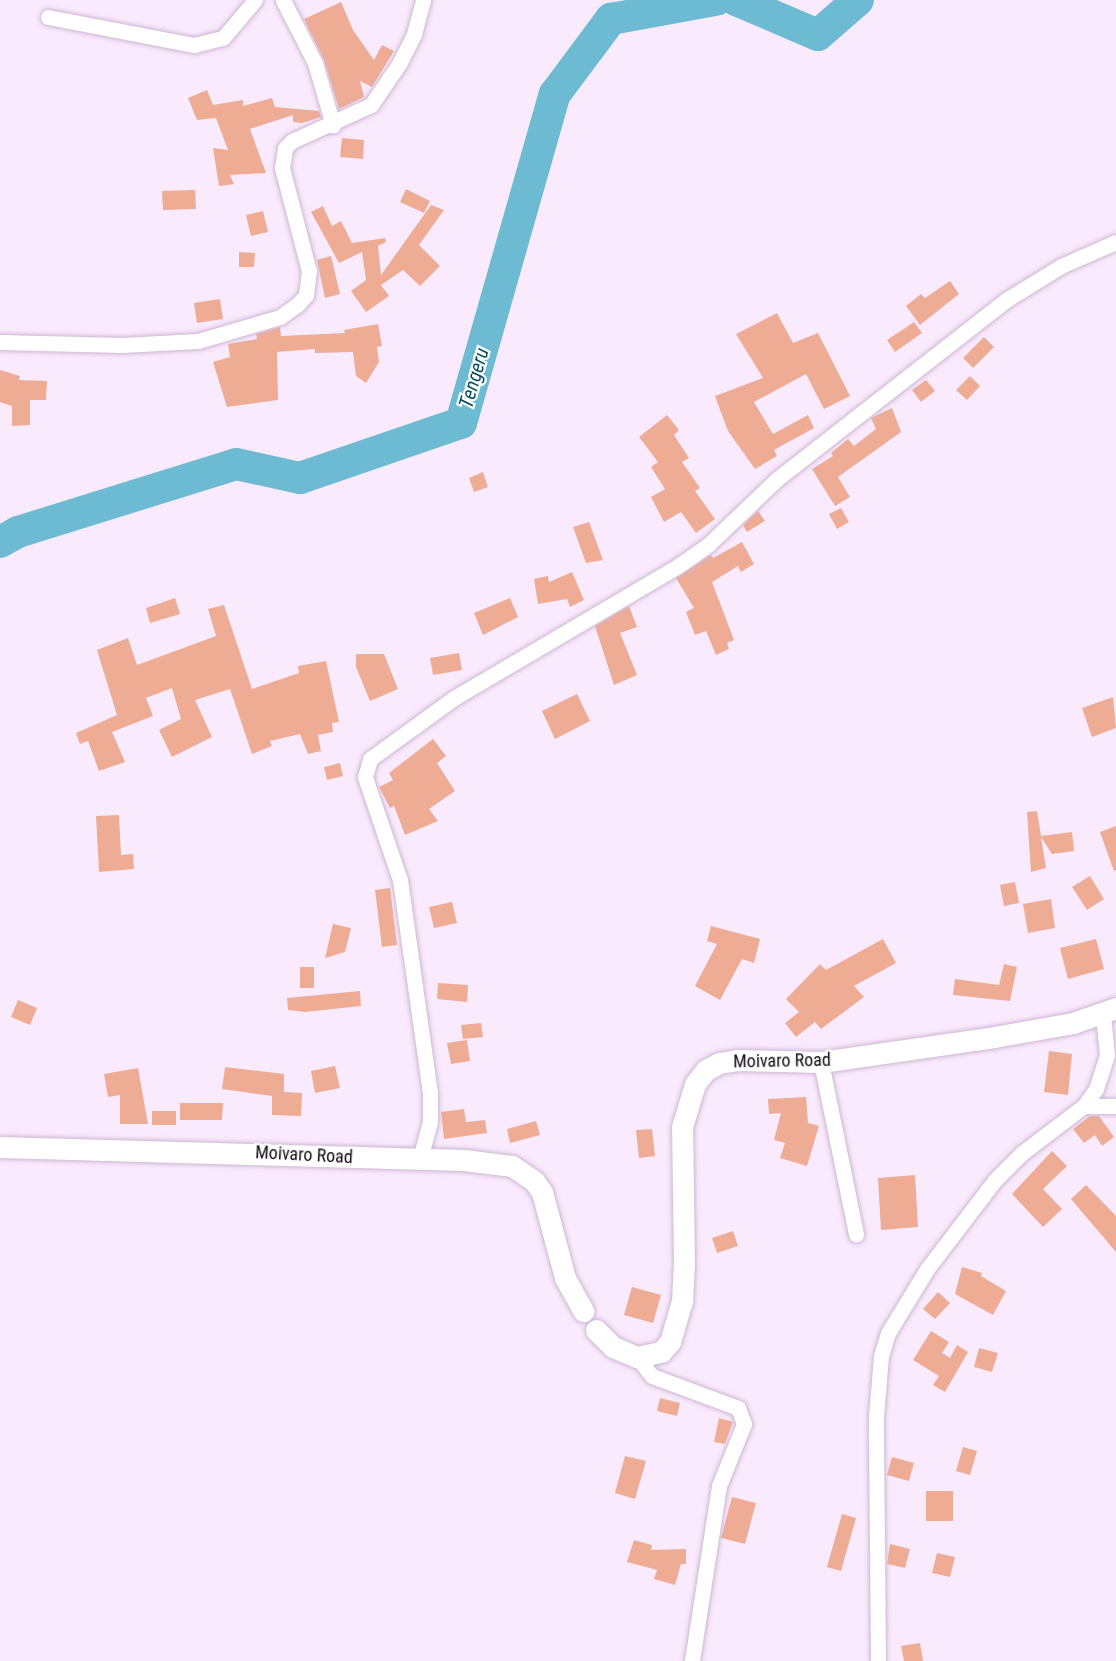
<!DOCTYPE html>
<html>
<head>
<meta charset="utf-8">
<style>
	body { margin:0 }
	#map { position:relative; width:1116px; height:1661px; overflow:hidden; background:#faeafd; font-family:"Roboto Condensed",sans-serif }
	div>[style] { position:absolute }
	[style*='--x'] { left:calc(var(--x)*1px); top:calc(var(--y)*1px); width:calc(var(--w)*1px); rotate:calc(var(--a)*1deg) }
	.river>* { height:32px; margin:-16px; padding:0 16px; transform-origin:16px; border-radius:16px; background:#6cbbd3 }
	.building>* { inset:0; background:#eeac95 }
	.roads { filter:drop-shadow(0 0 2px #ceb6d3) drop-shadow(0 0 2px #ceb6d3) }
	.street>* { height:15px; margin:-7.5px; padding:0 7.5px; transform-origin:7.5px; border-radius:7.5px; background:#fff }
	.secondary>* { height:21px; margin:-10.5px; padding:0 10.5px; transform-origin:10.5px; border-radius:10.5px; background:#fff }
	span { translate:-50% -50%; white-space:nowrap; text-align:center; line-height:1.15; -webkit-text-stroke:4.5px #fefefe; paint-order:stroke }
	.street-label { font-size:18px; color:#140b15 }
	.water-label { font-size:20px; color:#074f5f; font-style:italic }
</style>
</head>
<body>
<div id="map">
	<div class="river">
		<div style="--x:736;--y:0;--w:89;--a:23.1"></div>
		<div style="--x:818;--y:35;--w:53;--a:-41.2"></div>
		<div style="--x:0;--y:542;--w:21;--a:-29"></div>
		<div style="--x:18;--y:532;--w:228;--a:-17.3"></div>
		<div style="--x:236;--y:464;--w:66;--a:12.3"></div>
		<div style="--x:300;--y:478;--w:170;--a:-18.9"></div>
		<div style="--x:461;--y:423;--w:342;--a:-74.1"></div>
		<div style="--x:555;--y:94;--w:94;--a:-53.3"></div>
		<div style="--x:611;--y:19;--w:107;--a:-10.3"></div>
	</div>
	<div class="building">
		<div style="clip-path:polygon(341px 2px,353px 30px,374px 60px,382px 45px,394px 51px,372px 87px,360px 81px,364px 97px,339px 109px,324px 60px,304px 19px)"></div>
		<div style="clip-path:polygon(207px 90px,213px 105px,243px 100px,243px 106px,272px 98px,275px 107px,319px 111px,321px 117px,302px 123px,293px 122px,293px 115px,250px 129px,266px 173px,230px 175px,234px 184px,219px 186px,213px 148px,228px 150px,216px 118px,197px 120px,188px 98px)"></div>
		<div style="clip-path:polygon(342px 138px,364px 140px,363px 159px,340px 157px)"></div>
		<div style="clip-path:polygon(406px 189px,430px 201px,424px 213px,400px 202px)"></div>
		<div style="clip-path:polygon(195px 190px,196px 209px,163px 210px,162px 191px)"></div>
		<div style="clip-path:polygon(431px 205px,444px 210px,419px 245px,440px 266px,420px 286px,403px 270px,381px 285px,389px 296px,366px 312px,351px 291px,366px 280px,362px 252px,339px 263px,311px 212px,323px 206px,332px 226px,341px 221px,352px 243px,385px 238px,386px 242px,378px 246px,381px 275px)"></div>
		<div style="clip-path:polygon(263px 211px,268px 232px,251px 236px,246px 215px)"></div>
		<div style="clip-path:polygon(239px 252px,255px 253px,254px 267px,239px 267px)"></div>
		<div style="clip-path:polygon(331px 256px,340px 294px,325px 298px,317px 260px)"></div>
		<div style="clip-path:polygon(950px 281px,959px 294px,920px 325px,906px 306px,921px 294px,925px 298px)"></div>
		<div style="clip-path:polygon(220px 299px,223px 319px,197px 323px,194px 303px)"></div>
		<div style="clip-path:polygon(777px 313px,793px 343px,818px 333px,850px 396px,824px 409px,806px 374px,754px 402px,773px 434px,808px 415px,814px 428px,774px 450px,777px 456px,755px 469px,728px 431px,715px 396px,763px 378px,736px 334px)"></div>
		<div style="clip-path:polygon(914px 322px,922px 333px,895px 352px,887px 340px)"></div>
		<div style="clip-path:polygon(378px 324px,382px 346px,377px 347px,379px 362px,366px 383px,356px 376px,353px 352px,315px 353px,315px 349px,277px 352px,278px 400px,227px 407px,213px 362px,230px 357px,228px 344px,257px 339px,256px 334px,280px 327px,281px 336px,345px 333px,344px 330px)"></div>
		<div style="clip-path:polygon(984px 337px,994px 347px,973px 368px,963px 358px)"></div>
		<div style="clip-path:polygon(0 370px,20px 376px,19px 380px,47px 381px,46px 400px,30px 400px,30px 425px,12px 426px,12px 406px,0 402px)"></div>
		<div style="clip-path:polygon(970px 376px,980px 386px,967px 400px,956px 390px)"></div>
		<div style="clip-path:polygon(926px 380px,935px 391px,921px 402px,912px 390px)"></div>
		<div style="clip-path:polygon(892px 408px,901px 432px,838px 477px,850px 497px,835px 506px,812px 469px,833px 456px,831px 453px,848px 439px,854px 446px,876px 429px,871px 418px)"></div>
		<div style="clip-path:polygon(667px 415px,679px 430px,674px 435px,689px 458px,682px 462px,700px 488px,695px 491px,715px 519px,696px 533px,681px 512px,664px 522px,651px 497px,665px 489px,651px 467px,658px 462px,639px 437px)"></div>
		<div style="clip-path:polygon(483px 472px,488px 487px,474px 492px,469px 478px)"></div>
		<div style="clip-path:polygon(841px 508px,849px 522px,837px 529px,829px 514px)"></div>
		<div style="clip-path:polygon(758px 511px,765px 521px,747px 532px,743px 525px)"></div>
		<div style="clip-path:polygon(589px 522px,603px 560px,586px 563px,573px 527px)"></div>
		<div style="clip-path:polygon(742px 542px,754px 564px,741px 572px,738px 566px,712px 582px,734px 640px,727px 643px,729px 649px,716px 655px,706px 631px,695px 635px,686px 612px,694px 608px,676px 578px,711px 555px,713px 558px)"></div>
		<div style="clip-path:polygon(572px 572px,584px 600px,570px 607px,567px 599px,538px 604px,534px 579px,548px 576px,549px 582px)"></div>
		<div style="clip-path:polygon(175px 598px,180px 614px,150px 623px,146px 608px)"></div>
		<div style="clip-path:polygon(510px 598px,518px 617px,483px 635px,474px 613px)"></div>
		<div style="clip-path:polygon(224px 605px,252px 689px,299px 673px,298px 666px,326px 661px,339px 722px,332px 723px,333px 732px,318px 735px,321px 751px,308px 754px,300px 734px,270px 741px,272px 746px,252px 754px,230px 689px,195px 700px,212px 737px,172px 757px,159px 730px,181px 719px,172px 688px,146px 698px,153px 716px,112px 732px,125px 762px,99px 771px,88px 741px,80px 744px,76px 733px,117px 715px,97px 650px,128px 638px,137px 665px,216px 636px,208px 609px)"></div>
		<div style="clip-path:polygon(629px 606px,637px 627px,620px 633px,637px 675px,614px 685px,595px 626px)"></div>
		<div style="clip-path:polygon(459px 653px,462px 670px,433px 675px,430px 658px)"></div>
		<div style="clip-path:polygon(356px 654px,384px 654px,398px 689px,370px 701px,356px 667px)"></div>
		<div style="clip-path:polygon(577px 694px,590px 721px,555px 739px,542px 711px)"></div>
		<div style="clip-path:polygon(1113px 697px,1116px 728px,1092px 737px,1082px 708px)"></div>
		<div style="clip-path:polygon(433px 739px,446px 756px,437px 763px,455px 791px,429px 809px,438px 821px,405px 835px,394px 806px,390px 808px,379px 787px,393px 780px,389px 773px)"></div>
		<div style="clip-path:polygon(340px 763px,343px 776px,327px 780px,324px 767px)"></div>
		<div style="clip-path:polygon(1037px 811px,1041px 836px,1072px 832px,1074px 851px,1052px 854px,1041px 837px,1046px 868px,1031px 872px,1027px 812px)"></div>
		<div style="clip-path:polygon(119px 815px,121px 855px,133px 854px,134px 869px,99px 872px,96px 816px)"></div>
		<div style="clip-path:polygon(1116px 826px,1116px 870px,1114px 871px,1100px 832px)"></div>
		<div style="clip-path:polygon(1090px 876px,1104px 899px,1087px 910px,1072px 887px)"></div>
		<div style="clip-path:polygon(1015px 882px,1019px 903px,1004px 906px,1000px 885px)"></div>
		<div style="clip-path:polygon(390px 888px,397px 945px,382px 947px,375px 890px)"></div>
		<div style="clip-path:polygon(1051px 899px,1055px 928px,1028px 933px,1023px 904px)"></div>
		<div style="clip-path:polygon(452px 902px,457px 923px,434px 928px,429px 907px)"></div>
		<div style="clip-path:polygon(333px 924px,351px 928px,345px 952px,325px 958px)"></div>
		<div style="clip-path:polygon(711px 926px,760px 939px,754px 963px,742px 959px,720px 1000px,695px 986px,717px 944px,707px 941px)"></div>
		<div style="clip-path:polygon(883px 939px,896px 963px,854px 986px,864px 997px,821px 1029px,815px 1022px,796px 1037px,785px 1023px,799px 1012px,786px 999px,820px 964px,826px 970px)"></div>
		<div style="clip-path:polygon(1096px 939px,1104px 969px,1068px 979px,1060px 948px)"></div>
		<div style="clip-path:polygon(1004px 964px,1017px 967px,1010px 1001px,953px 995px,955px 979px,999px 985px)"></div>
		<div style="clip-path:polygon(300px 967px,314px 967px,314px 988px,300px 988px)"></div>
		<div style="clip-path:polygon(438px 983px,468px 985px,467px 1002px,437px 999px)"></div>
		<div style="clip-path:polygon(360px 991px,361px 1006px,305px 1012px,288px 1010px,287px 998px)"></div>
		<div style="clip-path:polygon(18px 1000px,37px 1008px,30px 1025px,11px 1017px)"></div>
		<div style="clip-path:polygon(481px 1023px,483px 1037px,463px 1039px,461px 1025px)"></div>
		<div style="clip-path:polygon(467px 1040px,470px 1061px,451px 1064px,447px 1043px)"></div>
		<div style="clip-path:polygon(1049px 1051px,1072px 1054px,1068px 1095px,1044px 1092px)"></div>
		<div style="clip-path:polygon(335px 1066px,340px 1088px,315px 1093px,311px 1071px)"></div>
		<div style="clip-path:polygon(225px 1067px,284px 1074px,284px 1092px,302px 1093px,301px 1116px,272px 1115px,272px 1096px,222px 1089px)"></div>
		<div style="clip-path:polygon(138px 1068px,148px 1124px,120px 1124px,120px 1095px,108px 1097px,104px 1074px)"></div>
		<div style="clip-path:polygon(806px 1097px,808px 1123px,819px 1126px,807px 1166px,780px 1158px,785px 1143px,774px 1140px,781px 1113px,769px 1114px,768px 1099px)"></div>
		<div style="clip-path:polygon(180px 1103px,223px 1103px,222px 1120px,180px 1120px)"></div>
		<div style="clip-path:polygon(464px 1109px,466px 1122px,485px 1120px,487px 1133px,444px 1139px,441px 1112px)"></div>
		<div style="clip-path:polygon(152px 1111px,176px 1111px,176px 1125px,152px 1125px)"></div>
		<div style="clip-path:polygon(1090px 1116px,1099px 1116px,1114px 1137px,1102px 1146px,1095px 1135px,1084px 1143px,1073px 1129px)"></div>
		<div style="clip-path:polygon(536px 1121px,540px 1135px,510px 1143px,507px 1129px)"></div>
		<div style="clip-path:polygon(652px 1129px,655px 1156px,639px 1158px,636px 1130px)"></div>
		<div style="clip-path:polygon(1052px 1151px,1067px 1166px,1043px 1189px,1062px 1209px,1043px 1227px,1012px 1194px)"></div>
		<div style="clip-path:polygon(915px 1175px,918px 1227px,881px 1230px,878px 1178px)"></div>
		<div style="clip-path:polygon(1086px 1185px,1116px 1216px,1116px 1252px,1071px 1199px)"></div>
		<div style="clip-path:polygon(733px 1231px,738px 1246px,717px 1253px,712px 1238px)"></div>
		<div style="clip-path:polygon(962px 1267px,982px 1273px,981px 1276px,1006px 1291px,993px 1315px,955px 1294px)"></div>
		<div style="clip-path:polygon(632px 1287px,661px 1295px,653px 1323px,624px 1315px)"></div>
		<div style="clip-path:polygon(938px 1292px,950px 1303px,935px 1319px,923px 1309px)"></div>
		<div style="clip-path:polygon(931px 1331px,949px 1342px,942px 1353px,950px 1358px,957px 1345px,968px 1352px,945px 1392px,933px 1385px,939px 1376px,913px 1360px)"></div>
		<div style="clip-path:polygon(979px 1348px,998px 1353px,992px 1372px,974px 1367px)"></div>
		<div style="clip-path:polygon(660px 1398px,680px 1403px,677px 1416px,657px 1411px)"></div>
		<div style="clip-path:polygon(719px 1418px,733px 1422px,725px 1444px,714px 1442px)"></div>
		<div style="clip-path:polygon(963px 1447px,977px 1451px,970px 1475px,956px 1471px)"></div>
		<div style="clip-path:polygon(625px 1456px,646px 1461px,635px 1499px,615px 1493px)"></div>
		<div style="clip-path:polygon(892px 1457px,914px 1463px,909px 1481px,887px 1475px)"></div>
		<div style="clip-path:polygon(926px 1491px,953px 1491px,953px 1521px,926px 1521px)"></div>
		<div style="clip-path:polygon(732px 1497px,756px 1503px,745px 1544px,721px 1538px)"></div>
		<div style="clip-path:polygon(842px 1514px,856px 1518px,841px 1571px,827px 1567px)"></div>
		<div style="clip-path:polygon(634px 1540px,652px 1545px,651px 1550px,686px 1549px,686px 1564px,681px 1564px,675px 1585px,654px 1579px,657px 1570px,627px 1562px)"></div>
		<div style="clip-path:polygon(890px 1544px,910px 1549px,905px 1568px,887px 1564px)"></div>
		<div style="clip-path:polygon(937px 1553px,955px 1557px,950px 1577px,932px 1573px)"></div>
		<div style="clip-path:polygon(920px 1643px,923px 1661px,904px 1661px,901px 1646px)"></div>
	</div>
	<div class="roads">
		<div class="street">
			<div style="--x:283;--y:0;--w:71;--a:63.1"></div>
			<div style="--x:315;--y:63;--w:65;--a:73.8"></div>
			<div style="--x:48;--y:17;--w:149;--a:10.9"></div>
			<div style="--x:194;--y:45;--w:30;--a:-14"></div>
			<div style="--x:223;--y:38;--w:50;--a:-49.9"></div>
			<div style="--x:0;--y:342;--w:122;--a:1.4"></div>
			<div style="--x:122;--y:345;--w:76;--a:-3"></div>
			<div style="--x:198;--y:341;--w:85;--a:-16.3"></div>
			<div style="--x:280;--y:317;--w:22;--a:-36"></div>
			<div style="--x:298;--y:304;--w:12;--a:-48"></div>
			<div style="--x:306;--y:295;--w:24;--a:-83"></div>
			<div style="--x:309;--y:271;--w:106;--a:-104.7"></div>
			<div style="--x:282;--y:168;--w:20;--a:-81"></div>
			<div style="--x:285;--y:148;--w:10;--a:-45"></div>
			<div style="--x:292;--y:141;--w:87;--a:-24.5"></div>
			<div style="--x:371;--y:105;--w:50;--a:-55.7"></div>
			<div style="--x:399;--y:64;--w:34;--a:-63"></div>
			<div style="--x:414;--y:34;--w:35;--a:-75"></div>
			<div style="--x:821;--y:1062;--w:176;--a:78.5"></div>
			<div style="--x:1084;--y:1106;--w:32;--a:0"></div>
			<div style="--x:420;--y:1159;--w:38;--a:-75"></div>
			<div style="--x:430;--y:1122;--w:29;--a:-90"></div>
			<div style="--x:430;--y:1093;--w:215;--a:-98"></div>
			<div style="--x:400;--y:880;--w:109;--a:-108.8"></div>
			<div style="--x:365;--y:777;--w:19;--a:-74"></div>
			<div style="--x:370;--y:759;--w:104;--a:-36"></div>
			<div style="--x:454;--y:698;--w:260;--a:-30.5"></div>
			<div style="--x:678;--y:566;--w:38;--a:-35"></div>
			<div style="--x:709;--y:544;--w:94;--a:-43.7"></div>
			<div style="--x:777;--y:479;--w:291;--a:-38"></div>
			<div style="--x:1006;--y:300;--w:65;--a:-31.7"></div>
			<div style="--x:1061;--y:266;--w:60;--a:-23.6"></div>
			<div style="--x:637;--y:1357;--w:24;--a:52"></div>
			<div style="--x:652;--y:1376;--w:92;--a:20.4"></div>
			<div style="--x:738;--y:1408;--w:17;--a:69"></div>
			<div style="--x:744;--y:1424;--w:67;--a:112"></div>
			<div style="--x:719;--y:1486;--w:177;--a:98.8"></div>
			<div style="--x:878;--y:1661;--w:245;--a:-90.5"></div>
			<div style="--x:876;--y:1416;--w:60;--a:-85.2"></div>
			<div style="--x:881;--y:1356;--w:24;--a:-73"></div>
			<div style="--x:888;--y:1333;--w:75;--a:-58.6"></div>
			<div style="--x:927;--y:1269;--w:112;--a:-52.6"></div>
			<div style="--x:995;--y:1180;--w:38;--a:-45"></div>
			<div style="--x:1022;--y:1153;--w:78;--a:-37.2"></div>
			<div style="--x:1084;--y:1106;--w:21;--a:-55"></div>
			<div style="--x:1096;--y:1089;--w:36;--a:-72"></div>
			<div style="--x:1107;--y:1055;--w:40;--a:-95.7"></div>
		</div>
		<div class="secondary">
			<div style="--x:0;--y:1147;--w:464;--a:1.6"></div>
			<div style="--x:464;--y:1160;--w:48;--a:7.1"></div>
			<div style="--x:512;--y:1166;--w:27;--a:34"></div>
			<div style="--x:534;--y:1181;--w:14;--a:54"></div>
			<div style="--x:542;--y:1192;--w:89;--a:75"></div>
			<div style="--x:565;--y:1278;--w:38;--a:61"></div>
			<div style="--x:596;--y:1330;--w:24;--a:45"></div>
			<div style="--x:613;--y:1347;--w:26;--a:23"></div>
			<div style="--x:637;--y:1357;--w:25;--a:-12"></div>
			<div style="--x:661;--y:1352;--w:13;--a:-48"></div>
			<div style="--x:670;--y:1342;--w:43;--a:-73.7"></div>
			<div style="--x:682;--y:1301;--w:36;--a:-87"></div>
			<div style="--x:684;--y:1265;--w:138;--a:-90.8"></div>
			<div style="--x:682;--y:1127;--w:45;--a:-73.2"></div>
			<div style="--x:695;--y:1084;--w:18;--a:-52"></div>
			<div style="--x:706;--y:1070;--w:15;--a:-28"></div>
			<div style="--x:719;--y:1063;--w:18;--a:-9"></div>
			<div style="--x:737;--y:1060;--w:84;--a:1.4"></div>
			<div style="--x:821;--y:1062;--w:175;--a:-8.2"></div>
			<div style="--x:994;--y:1037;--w:80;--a:-10"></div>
			<div style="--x:1073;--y:1023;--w:46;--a:-19.2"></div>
		</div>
	</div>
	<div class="street-label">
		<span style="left:782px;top:1061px;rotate:-1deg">Moivaro Road</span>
		<span style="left:304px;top:1155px;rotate:3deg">Moivaro Road</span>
	</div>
	<div class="water-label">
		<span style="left:474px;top:378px;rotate:-74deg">Tengeru</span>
	</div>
</div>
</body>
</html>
